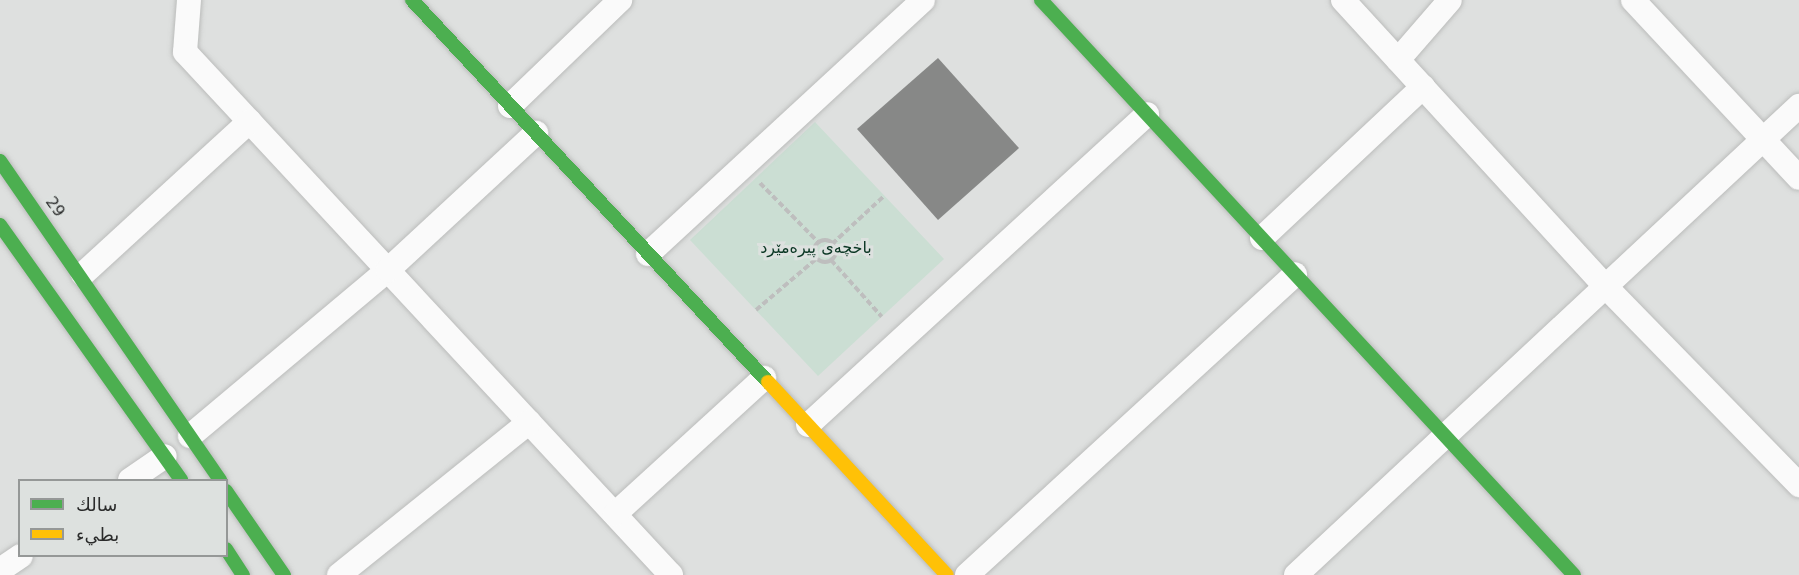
<!DOCTYPE html>
<html>
<head>
<meta charset="utf-8">
<style>
	body { margin:0 }
	#map { position:relative; width:1799px; height:575px; overflow:hidden; background:#dee0df; font-family:"DejaVu Sans",Cairo,sans-serif }
	div>[style] { position:absolute }
	[style*='--x'] { left:calc(var(--x)*1px); top:calc(var(--y)*1px); width:calc(var(--w)*1px); rotate:calc(var(--a)*1deg) }
	.green>* { inset:0; background:#cbded3 }
	.building>* { inset:0; background:#878887 }
	.path>* { height:4px; margin-top:-2px; transform-origin:0; background:repeating-linear-gradient(90deg,#bebebe 0 6px,transparent 0 9px) }
	.path>.ring { margin:-2px; padding:0; box-sizing:content-box; background:none; border:4px solid #bebebe; border-radius:50% }
	.roads { filter:drop-shadow(0 0 2px #bbbcbb) drop-shadow(0 0 2px #bbbcbb) }
	.street>* { height:24px; margin:-12px; padding:0 12px; transform-origin:12px; border-radius:12px; background:#fafafa }
	.fast>* { height:14px; margin:-7px; padding:0 7px; transform-origin:7px; border-radius:7px; background:#4caf50 }
	.slow>* { height:14px; margin:-7px; padding:0 7px; transform-origin:7px; border-radius:7px; background:#ffc107 }
	span { translate:-50% -50%; white-space:nowrap; text-align:center; line-height:1.15; -webkit-text-stroke:6px #dde1df; paint-order:stroke }
	.street-label { font-size:16px; color:#2a2b2b }
	.park-label { font-size:16px; color:#0b3724 }
	.legend { position:absolute; left:18px; top:479px; width:210px; height:78px; box-sizing:border-box; background:#dde1df; border:2px solid #959897; margin:0; padding:8px 10px; list-style:none; font-size:18px; color:#2a2b2b }
	.legend li { display:flex; align-items:center; gap:12px; height:30px }
	.legend b { width:30px; border:2px solid #959897 }
</style>
</head>
<body>
<div id="map">
	<div class="green">
		<div style="clip-path:polygon(815px 122px,944px 259px,818px 376px,690px 240px)"></div>
	</div>
	<div class="building">
		<div style="clip-path:polygon(938px 58px,1019px 148px,938px 220px,857px 129px)"></div>
	</div>
	<div class="path">
		<div style="--x:760;--y:183;--w:83;--a:45.5"></div>
		<div class="ring" style="left:814px;top:240px;width:18px;height:18px"></div>
		<div style="--x:832;--y:244;--w:71;--a:-42.7"></div>
		<div style="--x:831;--y:260;--w:76;--a:48.2"></div>
		<div style="--x:756;--y:310;--w:80;--a:-40.4"></div>
	</div>
	<div class="roads">
		<div class="street">
			<div style="--x:189;--y:0;--w:52;--a:94.4"></div>
			<div style="--x:185;--y:52;--w:714;--a:47.1"></div>
			<div style="--x:1343;--y:0;--w:389;--a:47.5"></div>
			<div style="--x:1606;--y:287;--w:277;--a:45.7"></div>
			<div style="--x:1633;--y:0;--w:243;--a:47"></div>
			<div style="--x:1398;--y:60;--w:79;--a:-49.1"></div>
			<div style="--x:510;--y:106;--w:153;--a:-43.9"></div>
			<div style="--x:1262;--y:238;--w:221;--a:-43.2"></div>
			<div style="--x:648;--y:254;--w:374;--a:-42.7"></div>
			<div style="--x:83;--y:274;--w:226;--a:-42.5"></div>
			<div style="--x:808;--y:425;--w:460;--a:-42.5"></div>
			<div style="--x:190;--y:436;--w:258;--a:-40"></div>
			<div style="--x:388;--y:270;--w:202;--a:-42.8"></div>
			<div style="--x:130;--y:480;--w:42;--a:-34.4"></div>
			<div style="--x:615;--y:514;--w:202;--a:-42.4"></div>
			<div style="--x:0;--y:570;--w:25;--a:-34"></div>
			<div style="--x:339;--y:575;--w:244;--a:-38.8"></div>
			<div style="--x:967;--y:575;--w:445;--a:-42.5"></div>
			<div style="--x:1296;--y:575;--w:688;--a:-43"></div>
		</div>
		<div class="fast">
			<div style="--x:412;--y:0;--w:522;--a:47.02"></div>
			<div style="--x:1041;--y:0;--w:784;--a:47.17"></div>
			<div style="--x:0;--y:161;--w:388;--a:55.4"></div>
			<div style="--x:0;--y:225;--w:313;--a:54.6"></div>
			<div style="--x:226;--y:491;--w:102;--a:55.4"></div>
			<div style="--x:226;--y:549;--w:31;--a:57"></div>
		</div>
		<div class="slow">
			<div style="--x:768;--y:382;--w:263;--a:47.2"></div>
		</div>
	</div>
	<div class="street-label">
		<span style="left:55px;top:207px;rotate:54deg">29</span>
	</div>
	<div class="park-label">
		<span style="left:816px;top:248px">باخچەی پیرەمێرد</span>
	</div>
	<ul class="legend">
	<li><b style="height:8px;background:#4caf50"></b>سالك</li>
	<li><b style="height:8px;background:#ffc107"></b>بطيء</li>
	</ul>
</div>
</body>
</html>
